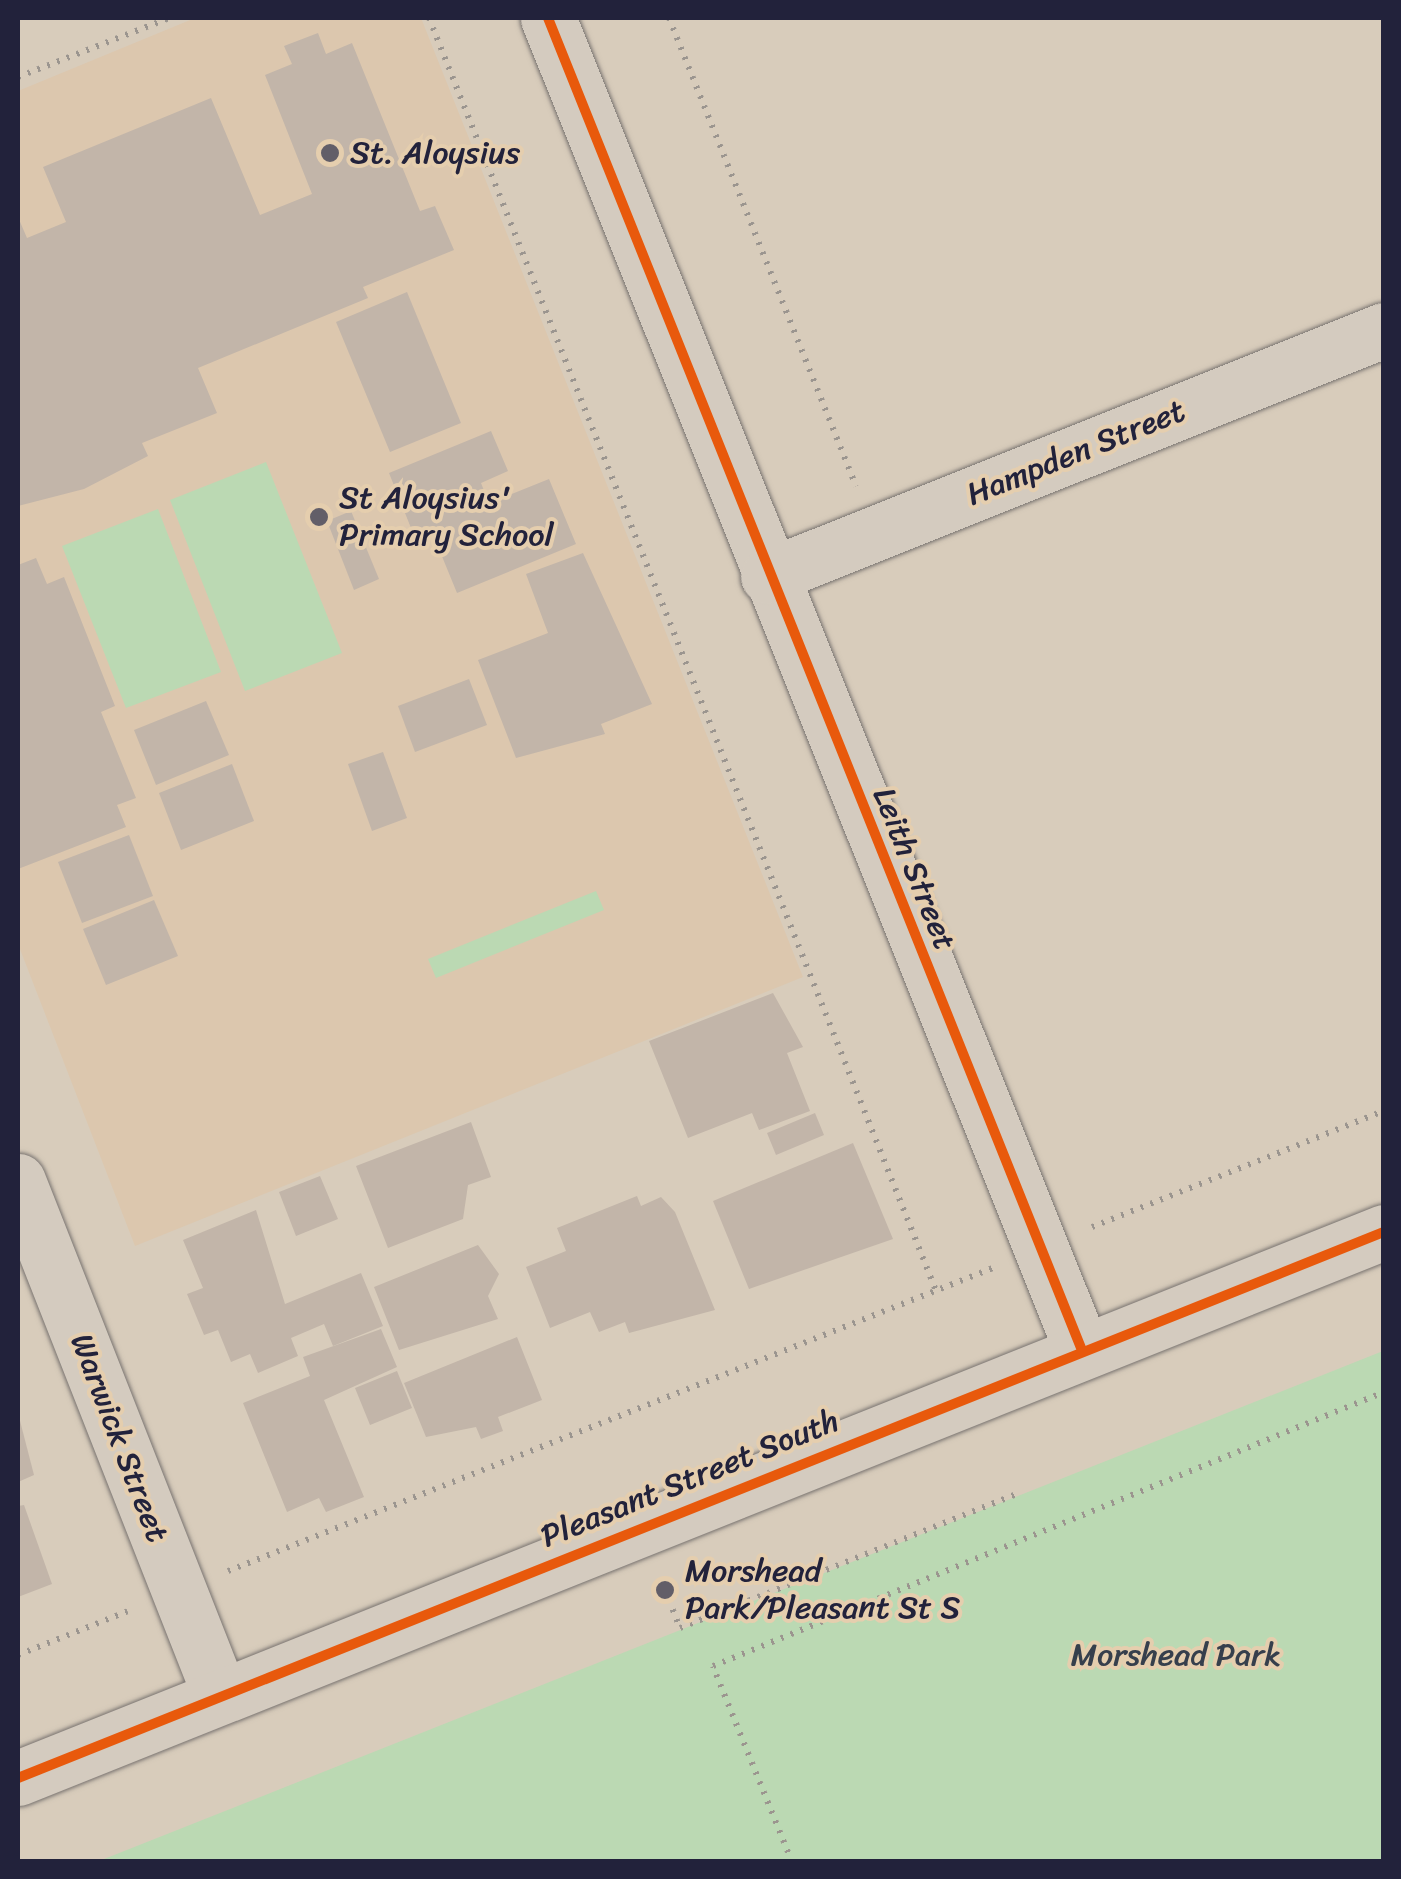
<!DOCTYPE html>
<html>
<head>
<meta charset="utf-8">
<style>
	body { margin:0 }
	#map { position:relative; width:1401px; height:1879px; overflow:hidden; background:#d8ccbb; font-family:Sriracha,sans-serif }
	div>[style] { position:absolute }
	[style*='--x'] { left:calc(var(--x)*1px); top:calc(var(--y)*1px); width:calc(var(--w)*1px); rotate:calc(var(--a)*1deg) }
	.built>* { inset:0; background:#dcc7ae }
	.green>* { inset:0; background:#bbd9b3 }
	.building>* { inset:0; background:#c2b5a9 }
	.path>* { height:6px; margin-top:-3px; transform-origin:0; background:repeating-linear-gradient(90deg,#9b958f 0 2.5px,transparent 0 10.5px) }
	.roads { filter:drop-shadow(0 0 2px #787370) drop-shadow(0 0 2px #787370) }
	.street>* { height:55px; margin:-27.5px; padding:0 27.5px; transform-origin:27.5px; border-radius:27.5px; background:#d4cbbf }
	.secondary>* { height:55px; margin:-27.5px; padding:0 27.5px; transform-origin:27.5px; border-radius:27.5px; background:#d4cbbf }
	.cycleway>* { height:10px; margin:-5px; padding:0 5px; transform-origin:5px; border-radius:5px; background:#e8590c }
	.dots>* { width:28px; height:28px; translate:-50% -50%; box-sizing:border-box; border:5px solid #e5ceae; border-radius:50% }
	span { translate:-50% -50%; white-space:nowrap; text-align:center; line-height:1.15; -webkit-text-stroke:8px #e5ceae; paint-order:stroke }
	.poi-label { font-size:32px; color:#22223b }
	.left { translate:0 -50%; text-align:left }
	.street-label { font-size:32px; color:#22223b }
	.park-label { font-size:32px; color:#363f4c }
	.frame { position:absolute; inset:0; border:20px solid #22223b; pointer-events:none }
</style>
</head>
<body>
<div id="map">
	<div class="built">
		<div style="clip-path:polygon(195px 18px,421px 18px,803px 977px,135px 1246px,18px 944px,18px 91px)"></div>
	</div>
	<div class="green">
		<div style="clip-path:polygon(266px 462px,342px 653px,245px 691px,170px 500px)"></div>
		<div style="clip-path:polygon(158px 509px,221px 672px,126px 708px,62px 546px)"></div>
		<div style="clip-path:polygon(596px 891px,604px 910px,436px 978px,428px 959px)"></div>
		<div style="clip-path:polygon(1383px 1351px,1383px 1861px,99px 1861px)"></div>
	</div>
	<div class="building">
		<div style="clip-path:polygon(318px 33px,326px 54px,352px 43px,420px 211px,435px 206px,454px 250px,363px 287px,368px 298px,198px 368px,217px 413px,142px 443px,148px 456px,84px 489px,18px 506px,18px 217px,27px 238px,66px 222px,43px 167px,211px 98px,260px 215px,312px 194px,265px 75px,292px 64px,284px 46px)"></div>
		<div style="clip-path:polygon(407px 292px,461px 423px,390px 452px,336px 322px)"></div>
		<div style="clip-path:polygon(491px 431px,508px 471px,481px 483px,489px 503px,549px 479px,576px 544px,457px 593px,432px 532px,415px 538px,389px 473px)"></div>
		<div style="clip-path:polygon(351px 511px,379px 579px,354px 590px,327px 521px)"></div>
		<div style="clip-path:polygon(583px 553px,652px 704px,601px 724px,605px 734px,516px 758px,478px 660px,548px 633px,526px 574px)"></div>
		<div style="clip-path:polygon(36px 558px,47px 584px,64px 577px,115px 706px,101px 712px,136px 798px,117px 805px,126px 827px,18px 869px,18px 565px)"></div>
		<div style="clip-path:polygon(469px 679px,487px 725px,415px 752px,398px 706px)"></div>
		<div style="clip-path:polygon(206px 701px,229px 755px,156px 785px,134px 730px)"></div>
		<div style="clip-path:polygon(383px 752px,407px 818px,372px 831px,348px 764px)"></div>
		<div style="clip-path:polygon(232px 764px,254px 821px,181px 850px,159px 793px)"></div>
		<div style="clip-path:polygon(129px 835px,153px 896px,82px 923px,58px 862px)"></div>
		<div style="clip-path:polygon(154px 900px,178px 956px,106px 985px,83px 929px)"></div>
		<div style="clip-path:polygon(773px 993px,803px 1047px,787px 1053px,810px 1111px,759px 1130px,752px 1113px,688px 1138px,649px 1041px)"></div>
		<div style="clip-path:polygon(815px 1113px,824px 1135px,776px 1155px,767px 1133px)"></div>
		<div style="clip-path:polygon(471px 1122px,491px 1177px,468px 1185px,463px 1219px,388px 1248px,356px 1166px)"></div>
		<div style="clip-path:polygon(853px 1143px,893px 1239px,749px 1289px,713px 1201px)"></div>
		<div style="clip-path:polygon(320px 1176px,338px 1219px,296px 1236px,279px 1192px)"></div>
		<div style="clip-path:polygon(637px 1196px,641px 1206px,661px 1197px,675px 1212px,715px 1310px,629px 1333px,625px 1322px,599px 1332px,590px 1312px,550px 1328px,526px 1267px,566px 1251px,557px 1228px)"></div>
		<div style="clip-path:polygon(256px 1210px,285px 1304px,361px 1273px,383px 1326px,333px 1346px,324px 1324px,291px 1338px,298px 1356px,258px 1373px,250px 1354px,231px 1362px,218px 1330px,204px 1335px,187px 1294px,203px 1288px,183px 1240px)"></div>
		<div style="clip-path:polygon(478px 1245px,499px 1274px,488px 1296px,498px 1319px,399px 1350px,374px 1287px)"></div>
		<div style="clip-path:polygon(381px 1329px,397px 1367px,324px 1400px,364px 1497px,326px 1512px,319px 1498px,287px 1512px,243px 1403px,310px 1376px,303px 1357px)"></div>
		<div style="clip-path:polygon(517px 1337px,542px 1400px,498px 1417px,503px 1431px,481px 1439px,476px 1427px,426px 1437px,404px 1383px)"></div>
		<div style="clip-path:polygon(397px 1371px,412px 1408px,370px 1425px,355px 1388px)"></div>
		<div style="clip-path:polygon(18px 1413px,34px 1475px,18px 1482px)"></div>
		<div style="clip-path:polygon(24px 1505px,52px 1584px,18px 1597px,18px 1506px)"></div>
	</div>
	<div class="path">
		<div style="--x:429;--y:18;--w:1370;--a:68.28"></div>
		<div style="--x:669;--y:18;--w:504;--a:68.22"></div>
		<div style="--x:18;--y:77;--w:162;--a:-21.3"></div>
		<div style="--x:1092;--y:1227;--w:314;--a:-21.7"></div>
		<div style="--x:228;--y:1571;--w:823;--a:-21.61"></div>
		<div style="--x:665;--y:1590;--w:41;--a:68.5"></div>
		<div style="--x:680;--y:1628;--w:360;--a:-21.7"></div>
		<div style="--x:18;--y:1655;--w:118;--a:-21.8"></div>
		<div style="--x:792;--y:1862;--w:211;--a:-112"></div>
		<div style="--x:713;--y:1666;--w:725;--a:-22.21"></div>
	</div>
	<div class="roads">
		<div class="street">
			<div style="--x:548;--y:18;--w:1433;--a:68.16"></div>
			<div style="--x:768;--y:576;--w:663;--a:-21.77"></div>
			<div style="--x:18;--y:1181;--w:552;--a:68.55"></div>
		</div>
		<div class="secondary">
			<div style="--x:18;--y:1778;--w:1471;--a:-21.79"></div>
		</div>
	</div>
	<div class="cycleway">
		<div style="--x:548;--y:18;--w:1433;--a:68.16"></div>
		<div style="--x:18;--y:1778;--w:1471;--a:-21.79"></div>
	</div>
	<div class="dots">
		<div style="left:330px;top:153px;background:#625e68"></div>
		<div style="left:319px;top:517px;background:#625e68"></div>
		<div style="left:665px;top:1590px;background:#625e68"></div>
	</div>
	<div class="poi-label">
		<span class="left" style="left:350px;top:153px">St. Aloysius</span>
		<span class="left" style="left:339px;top:517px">St Aloysius'<br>Primary School</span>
		<span class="left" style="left:685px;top:1590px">Morshead<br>Park/Pleasant St S</span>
	</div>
	<div class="street-label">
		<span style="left:1076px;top:453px;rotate:-22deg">Hampden Street</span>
		<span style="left:914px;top:869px;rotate:68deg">Leith Street</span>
		<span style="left:119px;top:1438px;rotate:69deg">Warwick Street</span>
		<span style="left:690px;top:1479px;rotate:-22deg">Pleasant Street South</span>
	</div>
	<div class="park-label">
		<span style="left:1176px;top:1655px">Morshead Park</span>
	</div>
	<div class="frame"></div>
</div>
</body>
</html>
